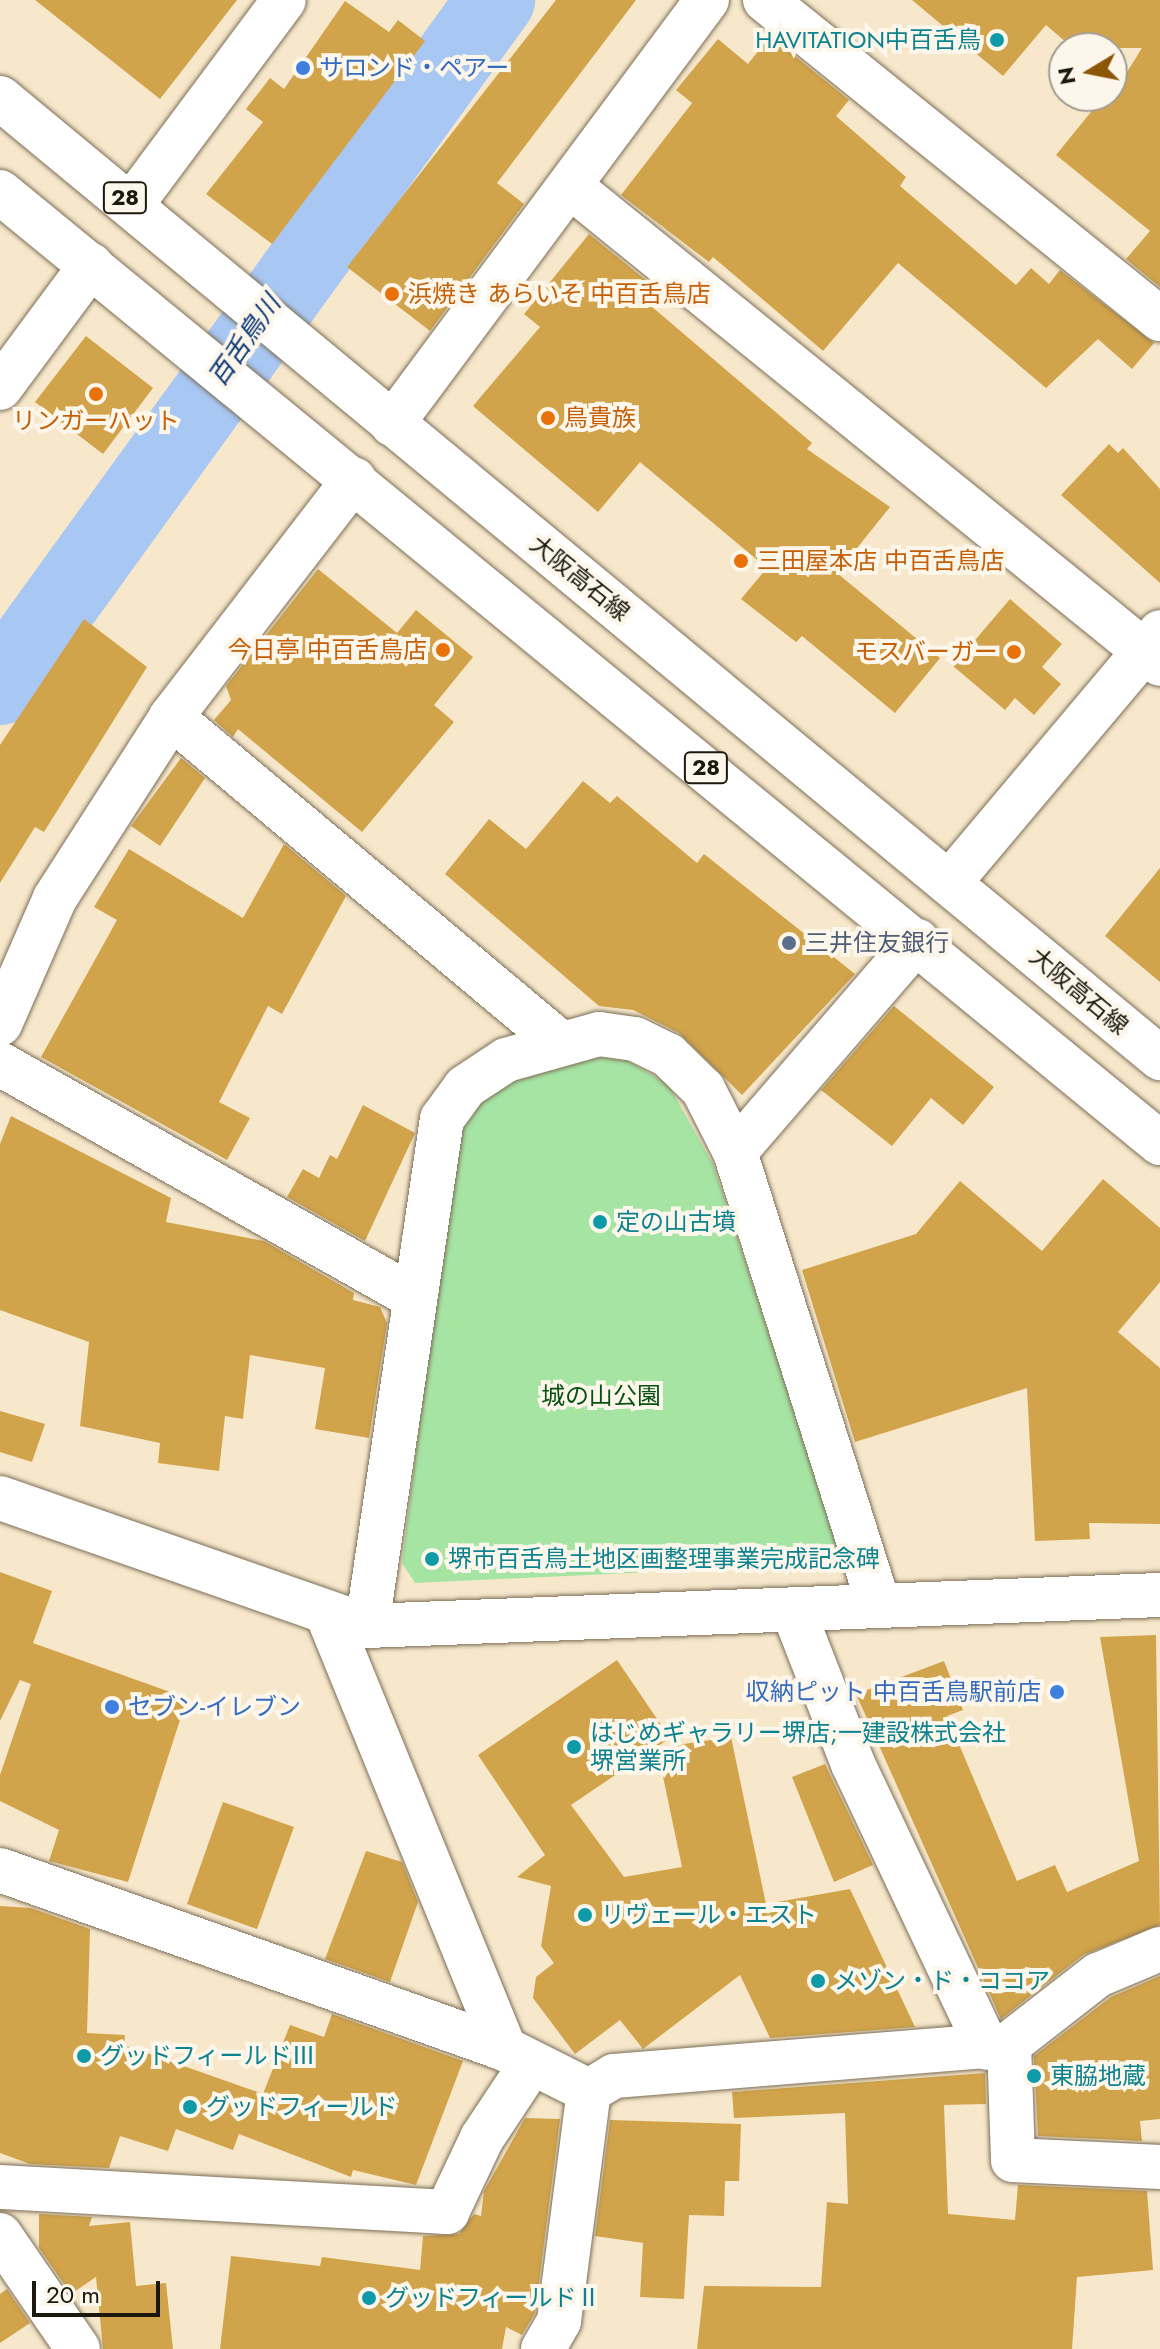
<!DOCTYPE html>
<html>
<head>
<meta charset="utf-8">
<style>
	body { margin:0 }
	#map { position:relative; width:1160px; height:2349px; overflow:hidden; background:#f7e8cc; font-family:Jost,"Noto Sans JP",sans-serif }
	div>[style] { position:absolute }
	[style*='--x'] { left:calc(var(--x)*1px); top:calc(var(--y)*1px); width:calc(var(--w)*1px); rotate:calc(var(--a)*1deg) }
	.green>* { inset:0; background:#a6e4a4 }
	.river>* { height:78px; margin:-39px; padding:0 39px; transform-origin:39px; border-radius:39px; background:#a9c7f3 }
	.building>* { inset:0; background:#d1a44b }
	.roads { filter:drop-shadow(0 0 2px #7c6e56) drop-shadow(0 0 2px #7c6e56) }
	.minor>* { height:44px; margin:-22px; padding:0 22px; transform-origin:22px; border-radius:22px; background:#fff }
	.major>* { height:44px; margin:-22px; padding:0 22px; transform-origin:22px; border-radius:22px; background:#fff }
	.dots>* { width:22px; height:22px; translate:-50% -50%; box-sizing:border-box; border:4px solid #fdf6eb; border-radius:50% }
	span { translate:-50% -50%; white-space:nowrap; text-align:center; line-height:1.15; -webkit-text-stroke:8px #fdf6eb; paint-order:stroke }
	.shield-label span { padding:2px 6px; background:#fdf6eb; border:2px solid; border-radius:6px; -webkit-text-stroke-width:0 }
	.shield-label { font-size:22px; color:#1d180e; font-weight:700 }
	.culture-label { font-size:24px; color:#0d838f }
	.right { translate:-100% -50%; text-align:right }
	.left { translate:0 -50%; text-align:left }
	.shop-label { font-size:24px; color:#366cbe }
	.food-label { font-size:24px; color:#c56008 }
	.street-label { font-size:24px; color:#1d180e }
	.service-label { font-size:24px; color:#4e5e75 }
	.park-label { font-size:24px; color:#065210 }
	.water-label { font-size:26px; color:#0d3978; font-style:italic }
	.north { position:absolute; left:1048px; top:32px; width:80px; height:80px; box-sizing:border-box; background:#fdf6eb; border:2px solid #a39d93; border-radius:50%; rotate:260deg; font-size:22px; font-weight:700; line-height:32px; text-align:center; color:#1d180e }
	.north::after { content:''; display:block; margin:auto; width:28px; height:36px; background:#8c5607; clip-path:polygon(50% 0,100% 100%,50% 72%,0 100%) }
	.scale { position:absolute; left:32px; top:2281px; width:128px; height:36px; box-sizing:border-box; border:4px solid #1d180e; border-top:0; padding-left:10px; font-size:24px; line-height:28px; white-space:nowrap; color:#1d180e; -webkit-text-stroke:6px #fdf6eb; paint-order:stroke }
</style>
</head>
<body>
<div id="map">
	<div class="green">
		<div style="clip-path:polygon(600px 1057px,626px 1060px,668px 1084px,713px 1164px,838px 1542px,821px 1564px,415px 1583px,402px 1563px,456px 1134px,478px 1103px,511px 1082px)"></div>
	</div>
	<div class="river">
		<div style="--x:0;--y:686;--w:847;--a:-54.13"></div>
	</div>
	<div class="building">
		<div style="clip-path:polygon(35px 0,237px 0,160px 99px)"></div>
		<div style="clip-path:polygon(556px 0,636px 0,497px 183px,524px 204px,430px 331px,347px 267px)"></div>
		<div style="clip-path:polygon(912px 0,1160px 0,1160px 287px,1126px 259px,1150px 231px,1056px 155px,1104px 96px,1112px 96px,1142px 48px,1073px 48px,1046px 25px,1003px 76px)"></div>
		<div style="clip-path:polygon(345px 1px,389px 32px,398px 20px,425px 41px,272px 244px,206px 194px,263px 122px,246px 109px,270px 78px,284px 89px)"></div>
		<div style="clip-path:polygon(770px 36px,849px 100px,836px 116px,906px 177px,900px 186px,1016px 285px,1031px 268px,1049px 284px,1060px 270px,1154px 343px,1132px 369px,1098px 339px,1046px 388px,898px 263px,823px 351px,713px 257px,709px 262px,621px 195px,692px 103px,676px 90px,718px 39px,748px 64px)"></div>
		<div style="clip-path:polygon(589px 234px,647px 281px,637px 294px,812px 443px,807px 449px,890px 507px,837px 573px,940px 658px,895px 713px,802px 636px,796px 642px,741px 599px,767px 568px,640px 462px,598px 512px,473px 406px,540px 327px,524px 314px)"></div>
		<div style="clip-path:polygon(86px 336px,153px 388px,103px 454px,35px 402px)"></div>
		<div style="clip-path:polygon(1109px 444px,1118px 453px,1123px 448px,1160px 489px,1160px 583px,1061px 495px)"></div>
		<div style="clip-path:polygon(318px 569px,397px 633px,416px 610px,473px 657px,434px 705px,454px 722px,362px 832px,238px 729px,233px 737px,214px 720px,231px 700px,226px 686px)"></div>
		<div style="clip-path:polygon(1010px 599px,1062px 644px,1042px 667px,1061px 684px,1034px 715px,1015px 698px,1005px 710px,953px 666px)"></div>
		<div style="clip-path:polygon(84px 619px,147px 667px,44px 832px,35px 827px,0 883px,0 745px)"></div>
		<div style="clip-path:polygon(181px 758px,205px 778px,160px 846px,131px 826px)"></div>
		<div style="clip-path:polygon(583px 781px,610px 803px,617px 796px,697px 863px,704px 854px,855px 974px,742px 1095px,679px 1033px,633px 1010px,599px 1006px,445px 874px,489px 819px,526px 849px)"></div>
		<div style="clip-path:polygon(284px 844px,346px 896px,282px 1014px,268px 1006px,219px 1102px,250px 1118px,227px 1160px,41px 1057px,117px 920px,94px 907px,129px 849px,243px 918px)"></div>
		<div style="clip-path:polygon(1160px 868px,1160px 982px,1105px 936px)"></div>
		<div style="clip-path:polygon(894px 1006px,994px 1087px,963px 1125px,931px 1098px,892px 1146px,821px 1090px)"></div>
		<div style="clip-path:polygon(363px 1105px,415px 1133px,365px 1241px,287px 1197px,303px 1169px,319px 1178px,330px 1155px,337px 1159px)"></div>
		<div style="clip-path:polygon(11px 1116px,171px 1198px,166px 1222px,264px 1241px,354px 1293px,353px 1300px,380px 1307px,387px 1323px,369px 1438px,315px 1429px,325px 1368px,250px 1355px,243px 1419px,225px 1416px,219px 1471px,158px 1463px,160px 1443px,80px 1426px,89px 1342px,0 1310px,0 1144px)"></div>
		<div style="clip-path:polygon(1103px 1179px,1160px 1228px,1160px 1282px,1118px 1332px,1160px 1368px,1160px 1524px,1089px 1523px,1090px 1539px,1035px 1541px,1027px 1388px,855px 1442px,802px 1270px,916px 1234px,960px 1181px,1042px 1251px)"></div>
		<div style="clip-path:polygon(0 1411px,45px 1424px,32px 1462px,0 1452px)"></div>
		<div style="clip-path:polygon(0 1572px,52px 1591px,33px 1643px,187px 1698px,128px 1882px,49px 1861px,59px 1830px,0 1801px,0 1775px,31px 1684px,20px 1680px,0 1721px)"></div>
		<div style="clip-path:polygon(1156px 1635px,1160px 1925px,1083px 1955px,1001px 2019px,856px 1694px,944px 1661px,963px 1710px,947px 1716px,1017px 1881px,1055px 1865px,1067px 1892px,1139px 1861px,1100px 1637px)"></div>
		<div style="clip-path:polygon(617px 1660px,670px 1738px,571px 1805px,624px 1877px,682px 1867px,657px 1748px,731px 1737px,766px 1904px,850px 1889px,915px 2027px,770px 2038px,740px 1975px,643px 2049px,620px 2020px,575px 2054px,533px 1998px,536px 1977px,554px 1963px,541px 1946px,551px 1886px,517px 1877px,545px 1855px,478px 1755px)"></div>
		<div style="clip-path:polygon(825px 1764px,873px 1865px,834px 1882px,792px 1777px)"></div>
		<div style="clip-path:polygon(223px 1802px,294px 1827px,257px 1929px,187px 1904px)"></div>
		<div style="clip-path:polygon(366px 1851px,402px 1862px,418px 1902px,390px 1982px,325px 1959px)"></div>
		<div style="clip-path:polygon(0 1906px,31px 1908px,90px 1929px,87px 2033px,125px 2035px,124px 2045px,263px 2094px,290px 2025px,324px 2037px,332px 2014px,463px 2061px,416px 2185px,353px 2170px,351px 2177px,239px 2134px,233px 2150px,176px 2129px,168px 2151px,120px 2136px,109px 2168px,30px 2164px,0 2153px)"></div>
		<div style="clip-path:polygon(1160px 1976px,1160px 2119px,1140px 2121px,1142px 2141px,1038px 2136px,1034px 2056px,1111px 1997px)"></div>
		<div style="clip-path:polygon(985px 2073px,986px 2104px,944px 2105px,948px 2214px,1015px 2220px,1018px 2185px,1147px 2191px,1153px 2270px,1077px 2277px,1072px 2349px,697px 2349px,704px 2286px,821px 2287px,827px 2202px,848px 2204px,845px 2113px,734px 2118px,732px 2092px)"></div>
		<div style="clip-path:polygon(525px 2118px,560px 2119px,535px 2313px,522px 2335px,506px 2327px,502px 2349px,220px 2349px,231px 2256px,320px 2266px,322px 2257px,420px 2270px,423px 2236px,459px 2234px,474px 2214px,481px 2216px,484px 2191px)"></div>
		<div style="clip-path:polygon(610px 2120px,741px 2124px,739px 2181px,725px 2181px,724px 2216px,689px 2215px,684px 2299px,640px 2297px,643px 2243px,595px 2236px)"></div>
		<div style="clip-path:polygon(39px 2214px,92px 2217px,89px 2226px,130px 2222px,136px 2286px,166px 2283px,173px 2349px,103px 2349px,96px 2277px,71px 2294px,39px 2248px)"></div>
		<div style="clip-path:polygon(7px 2289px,30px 2323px,0 2343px,0 2294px)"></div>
	</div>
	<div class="roads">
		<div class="minor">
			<div style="--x:765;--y:0;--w:508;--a:38.92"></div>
			<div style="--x:570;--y:186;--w:759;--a:39.01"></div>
			<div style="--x:132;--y:204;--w:254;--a:-53.3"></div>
			<div style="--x:0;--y:388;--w:153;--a:-53.5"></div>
			<div style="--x:392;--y:424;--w:528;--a:-53.39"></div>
			<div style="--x:171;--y:717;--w:505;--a:39.94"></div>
			<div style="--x:949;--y:883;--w:328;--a:-49.9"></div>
			<div style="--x:0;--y:1024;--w:137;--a:-66.4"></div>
			<div style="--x:55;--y:898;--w:215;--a:-57.3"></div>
			<div style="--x:171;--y:717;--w:300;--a:-52.4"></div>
			<div style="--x:0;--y:1064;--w:476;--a:29.4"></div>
			<div style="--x:735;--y:1152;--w:279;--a:-49.2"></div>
			<div style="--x:0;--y:1498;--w:389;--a:19.2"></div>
			<div style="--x:367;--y:1626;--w:794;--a:-2.24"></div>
			<div style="--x:793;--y:1610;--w:165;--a:68.7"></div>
			<div style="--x:853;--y:1764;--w:314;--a:64.7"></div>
			<div style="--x:328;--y:1616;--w:468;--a:67.8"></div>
			<div style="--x:367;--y:1626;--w:513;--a:-81.59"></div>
			<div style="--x:442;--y:1119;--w:39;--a:-54"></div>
			<div style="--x:465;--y:1087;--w:49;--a:-33.4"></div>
			<div style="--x:506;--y:1060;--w:97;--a:-15.6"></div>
			<div style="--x:599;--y:1034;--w:36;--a:8"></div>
			<div style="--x:635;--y:1039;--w:37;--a:26"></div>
			<div style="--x:668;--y:1055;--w:49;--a:44.2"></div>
			<div style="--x:703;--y:1089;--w:71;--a:63.1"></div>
			<div style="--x:735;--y:1152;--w:476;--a:72.4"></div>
			<div style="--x:0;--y:1870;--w:536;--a:19.52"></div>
			<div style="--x:505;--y:2049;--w:94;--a:26.6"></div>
			<div style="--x:589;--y:2091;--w:29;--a:-31"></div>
			<div style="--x:614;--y:2076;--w:396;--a:-4.6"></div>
			<div style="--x:1009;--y:2044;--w:113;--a:-37.8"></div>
			<div style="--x:1098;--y:1975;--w:67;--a:-22.8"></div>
			<div style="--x:1009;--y:2044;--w:116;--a:88"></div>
			<div style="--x:1013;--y:2160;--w:147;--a:2.7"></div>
			<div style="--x:0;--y:2187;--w:448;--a:3.2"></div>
			<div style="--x:447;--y:2212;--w:82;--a:-64.7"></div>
			<div style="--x:482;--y:2138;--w:89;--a:-56.5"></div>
			<div style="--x:0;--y:2235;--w:138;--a:55.6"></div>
			<div style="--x:543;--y:2349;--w:32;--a:-60"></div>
			<div style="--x:559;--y:2321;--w:232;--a:-82.6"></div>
		</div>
		<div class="major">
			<div style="--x:0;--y:98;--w:1506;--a:39.61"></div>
			<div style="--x:0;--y:192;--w:1500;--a:39.35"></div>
		</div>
	</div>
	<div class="dots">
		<div style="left:997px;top:40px;background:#0f9aa8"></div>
		<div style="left:303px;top:68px;background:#3f7fe0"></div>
		<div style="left:392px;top:294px;background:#e8710a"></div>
		<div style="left:96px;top:394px;background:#e8710a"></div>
		<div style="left:548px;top:418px;background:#e8710a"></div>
		<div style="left:741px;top:561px;background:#e8710a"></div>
		<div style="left:443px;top:650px;background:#e8710a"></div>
		<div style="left:1014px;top:652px;background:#e8710a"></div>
		<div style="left:789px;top:943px;background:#5c6f8a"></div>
		<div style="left:600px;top:1222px;background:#0f9aa8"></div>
		<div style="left:432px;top:1559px;background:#0f9aa8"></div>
		<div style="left:1057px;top:1692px;background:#3f7fe0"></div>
		<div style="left:112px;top:1707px;background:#3f7fe0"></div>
		<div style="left:574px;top:1747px;background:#0f9aa8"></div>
		<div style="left:585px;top:1915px;background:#0f9aa8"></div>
		<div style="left:818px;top:1981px;background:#0f9aa8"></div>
		<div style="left:84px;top:2056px;background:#0f9aa8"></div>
		<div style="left:1034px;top:2076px;background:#0f9aa8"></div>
		<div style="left:190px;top:2107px;background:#0f9aa8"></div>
		<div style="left:369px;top:2298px;background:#0f9aa8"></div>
	</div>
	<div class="shield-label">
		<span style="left:125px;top:198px">28</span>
		<span style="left:706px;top:768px">28</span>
	</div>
	<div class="culture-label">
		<span class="right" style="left:981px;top:40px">HAVITATION中百舌鳥</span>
		<span class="left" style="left:616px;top:1222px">定の山古墳</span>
		<span class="left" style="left:448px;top:1559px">堺市百舌鳥土地区画整理事業完成記念碑</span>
		<span class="left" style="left:590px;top:1747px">はじめギャラリー堺店;一建設株式会社<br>堺営業所</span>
		<span class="left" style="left:601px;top:1915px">リヴェール・エスト</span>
		<span class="left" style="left:834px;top:1981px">メゾン・ド・ココア</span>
		<span class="left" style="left:100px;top:2056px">グッドフィールドⅢ</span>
		<span class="left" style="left:1050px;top:2076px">東脇地蔵</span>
		<span class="left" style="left:206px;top:2107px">グッドフィールド</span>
		<span class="left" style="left:385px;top:2298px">グッドフィールドⅡ</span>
	</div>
	<div class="shop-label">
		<span class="left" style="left:319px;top:68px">サロンド・ペアー</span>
		<span class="right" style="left:1041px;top:1692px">収納ピット 中百舌鳥駅前店</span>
		<span class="left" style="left:128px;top:1707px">セブン-イレブン</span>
	</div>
	<div class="food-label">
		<span class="left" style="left:408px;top:294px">浜焼き あらいそ 中百舌鳥店</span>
		<span class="left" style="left:564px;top:418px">鳥貴族</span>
		<span style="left:96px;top:421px">リンガーハット</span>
		<span class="left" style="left:757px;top:561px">三田屋本店 中百舌鳥店</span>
		<span class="right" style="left:427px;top:650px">今日亭 中百舌鳥店</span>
		<span class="right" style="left:998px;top:652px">モスバーガー</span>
	</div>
	<div class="street-label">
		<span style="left:580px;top:578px;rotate:39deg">大阪高石線</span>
		<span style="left:1079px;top:991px;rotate:40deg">大阪高石線</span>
	</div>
	<div class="service-label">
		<span class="left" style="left:805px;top:943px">三井住友銀行</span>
	</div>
	<div class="park-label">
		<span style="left:601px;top:1396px">城の山公園</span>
	</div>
	<div class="water-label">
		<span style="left:245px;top:341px;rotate:-55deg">百舌鳥川</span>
	</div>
	<div class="north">N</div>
	<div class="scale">20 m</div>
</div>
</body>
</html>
